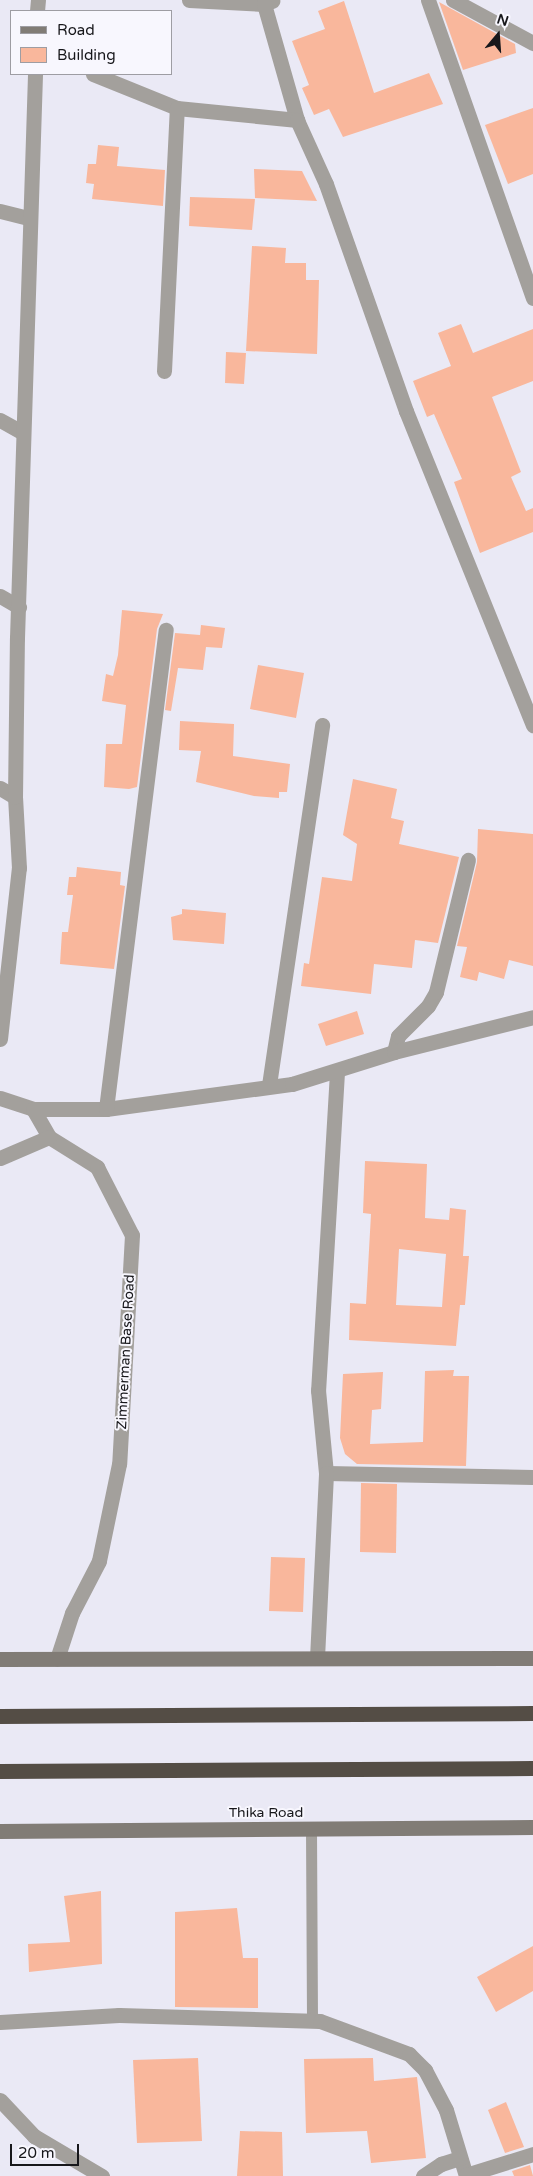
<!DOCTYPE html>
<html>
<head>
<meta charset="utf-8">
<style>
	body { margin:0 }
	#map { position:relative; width:533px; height:2176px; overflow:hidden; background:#eae9f5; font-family:"Varela Round",sans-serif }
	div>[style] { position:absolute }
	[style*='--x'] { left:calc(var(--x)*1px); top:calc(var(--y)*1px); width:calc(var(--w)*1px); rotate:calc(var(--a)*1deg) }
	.building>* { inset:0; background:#f9b79c }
	.lane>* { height:11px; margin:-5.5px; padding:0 5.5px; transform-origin:5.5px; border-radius:5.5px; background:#a3a09c }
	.street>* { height:15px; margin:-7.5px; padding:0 7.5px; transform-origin:7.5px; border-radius:7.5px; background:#a3a09c }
	.secondary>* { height:15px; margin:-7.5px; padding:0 7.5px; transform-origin:7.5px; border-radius:7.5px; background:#817c76 }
	.highway>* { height:15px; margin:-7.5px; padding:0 7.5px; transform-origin:7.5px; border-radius:7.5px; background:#544d45 }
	span { translate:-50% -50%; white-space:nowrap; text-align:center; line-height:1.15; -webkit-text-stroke:4px #f8f7fe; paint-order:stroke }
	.street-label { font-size:14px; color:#17171b }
	.legend { position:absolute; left:10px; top:10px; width:162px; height:65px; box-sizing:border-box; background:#f8f7fe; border:1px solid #9e9da3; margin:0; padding:6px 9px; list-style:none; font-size:15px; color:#17171b }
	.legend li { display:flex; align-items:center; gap:10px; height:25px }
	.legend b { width:25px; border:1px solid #9e9da3 }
	.north { position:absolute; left:473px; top:10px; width:50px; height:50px; -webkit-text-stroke:4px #f8f7fe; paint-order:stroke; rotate:18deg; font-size:14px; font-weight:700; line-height:20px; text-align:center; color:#17171b }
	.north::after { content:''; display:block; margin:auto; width:18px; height:22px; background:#17171b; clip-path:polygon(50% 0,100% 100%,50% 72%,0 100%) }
	.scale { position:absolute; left:10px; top:2144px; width:69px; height:22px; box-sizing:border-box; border:2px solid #17171b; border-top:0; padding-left:6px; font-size:15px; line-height:18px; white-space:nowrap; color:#17171b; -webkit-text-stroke:4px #f8f7fe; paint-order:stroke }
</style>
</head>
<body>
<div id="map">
	<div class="building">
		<div style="clip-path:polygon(344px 1px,374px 93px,429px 73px,443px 104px,343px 137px,329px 109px,314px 115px,302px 88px,309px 85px,292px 41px,325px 29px,318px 11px)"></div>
		<div style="clip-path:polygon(439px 2px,515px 44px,516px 53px,463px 70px)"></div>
		<div style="clip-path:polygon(533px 108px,533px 174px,508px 184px,485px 125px)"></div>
		<div style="clip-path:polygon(98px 145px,119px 147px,117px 166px,165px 170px,163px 206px,92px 199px,94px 184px,86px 183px,88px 164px,96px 164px)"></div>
		<div style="clip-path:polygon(254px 169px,302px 171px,317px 201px,255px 198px)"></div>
		<div style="clip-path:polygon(190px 197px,255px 199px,252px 230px,189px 226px)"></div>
		<div style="clip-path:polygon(252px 246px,286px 248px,285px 263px,306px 263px,306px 280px,319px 280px,317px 354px,246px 351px)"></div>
		<div style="clip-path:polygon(461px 324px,473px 353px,533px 329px,533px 381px,492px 397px,521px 472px,511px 477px,526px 511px,533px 508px,533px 532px,480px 553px,454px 482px,462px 479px,434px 414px,427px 417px,413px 381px,451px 366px,438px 333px)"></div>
		<div style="clip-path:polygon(226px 352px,246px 353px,244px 384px,225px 383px)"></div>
		<div style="clip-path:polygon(122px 610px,163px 614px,157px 629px,137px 787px,129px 789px,104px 787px,106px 744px,122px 744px,126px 705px,102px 701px,106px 674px,113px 676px,118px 655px)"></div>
		<div style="clip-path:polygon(201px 625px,225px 628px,222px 648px,206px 647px,203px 670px,178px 668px,171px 711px,165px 710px,175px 633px,200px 635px)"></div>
		<div style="clip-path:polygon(258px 665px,304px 673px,296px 718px,250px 709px)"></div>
		<div style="clip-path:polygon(180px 721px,234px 724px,233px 756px,290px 764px,287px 792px,279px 792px,279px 798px,254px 796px,196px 782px,201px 751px,179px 750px)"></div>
		<div style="clip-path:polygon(353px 779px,397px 789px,391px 818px,404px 821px,399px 844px,459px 857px,438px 943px,415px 940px,412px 968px,374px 964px,371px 994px,301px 986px,304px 963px,309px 964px,322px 877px,352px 881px,357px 844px,343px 835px)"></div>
		<div style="clip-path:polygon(478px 829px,533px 834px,533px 966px,509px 960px,504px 979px,479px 972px,477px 981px,460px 977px,467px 947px,457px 946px,477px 862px)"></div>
		<div style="clip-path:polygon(77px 867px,121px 872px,120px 885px,125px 886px,114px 969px,60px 964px,62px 932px,68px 932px,73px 895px,67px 895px,69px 877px,76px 877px)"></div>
		<div style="clip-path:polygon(182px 909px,226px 913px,224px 944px,173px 940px,171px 917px,182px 914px)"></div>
		<div style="clip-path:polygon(357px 1011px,364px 1034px,326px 1046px,318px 1024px)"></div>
		<div style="clip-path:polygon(evenodd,365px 1161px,427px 1164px,425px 1218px,449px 1220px,450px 1208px,466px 1210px,463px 1256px,469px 1256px,465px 1305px,460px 1305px,456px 1346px,349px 1340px,350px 1303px,366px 1304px,371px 1214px,363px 1213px,365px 1161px,399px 1249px,446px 1254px,442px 1307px,396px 1305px,399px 1249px)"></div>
		<div style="clip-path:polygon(454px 1370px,453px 1376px,469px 1376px,466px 1466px,357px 1464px,345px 1454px,340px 1438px,343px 1374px,383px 1372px,381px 1409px,372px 1410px,370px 1444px,423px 1442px,425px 1371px)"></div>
		<div style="clip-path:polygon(361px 1483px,397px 1484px,396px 1553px,360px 1552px)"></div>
		<div style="clip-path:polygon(271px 1557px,305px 1558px,303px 1612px,269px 1611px)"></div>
		<div style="clip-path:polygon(101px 1891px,102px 1964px,29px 1972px,28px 1944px,70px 1942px,64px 1896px)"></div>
		<div style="clip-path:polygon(237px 1908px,243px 1958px,258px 1958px,258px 2008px,175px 2007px,175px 1912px)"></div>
		<div style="clip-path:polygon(533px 1946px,533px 1991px,496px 2012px,477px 1977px)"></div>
		<div style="clip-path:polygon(198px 2058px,202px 2141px,137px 2143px,133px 2060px)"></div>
		<div style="clip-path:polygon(373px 2058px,374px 2081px,417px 2077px,426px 2158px,371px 2163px,367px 2131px,306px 2133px,304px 2059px)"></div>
		<div style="clip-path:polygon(506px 2102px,524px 2147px,505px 2153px,488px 2110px)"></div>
		<div style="clip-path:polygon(240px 2131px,282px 2132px,283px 2176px,237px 2176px)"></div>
		<div style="clip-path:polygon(530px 2165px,533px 2176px,514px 2176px,512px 2171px)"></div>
	</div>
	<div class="lane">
		<div style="--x:311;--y:1829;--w:191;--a:89.7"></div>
	</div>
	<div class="street">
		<div style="--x:189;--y:0;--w:75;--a:3.1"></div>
		<div style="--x:264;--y:4;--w:9;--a:-21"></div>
		<div style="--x:428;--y:0;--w:316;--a:70.6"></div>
		<div style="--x:453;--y:0;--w:91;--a:28.3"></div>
		<div style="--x:264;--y:4;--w:121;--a:74.1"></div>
		<div style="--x:37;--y:11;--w:11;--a:-85"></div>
		<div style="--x:93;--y:74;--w:91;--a:22"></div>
		<div style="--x:177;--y:108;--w:121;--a:5.7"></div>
		<div style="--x:297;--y:120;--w:70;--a:65.6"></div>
		<div style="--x:326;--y:184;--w:241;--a:70.6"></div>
		<div style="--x:406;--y:411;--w:339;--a:68"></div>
		<div style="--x:0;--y:211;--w:29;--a:14"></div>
		<div style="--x:164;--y:371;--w:263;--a:-87.2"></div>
		<div style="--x:0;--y:420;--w:26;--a:29"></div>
		<div style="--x:0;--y:596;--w:22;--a:30"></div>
		<div style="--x:0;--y:788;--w:17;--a:31"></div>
		<div style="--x:0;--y:1039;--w:172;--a:-83.7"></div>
		<div style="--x:19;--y:868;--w:71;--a:-93.2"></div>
		<div style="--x:15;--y:797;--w:159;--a:-89.3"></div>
		<div style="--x:17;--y:638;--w:564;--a:-88.17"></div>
		<div style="--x:394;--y:1052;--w:16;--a:-76"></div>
		<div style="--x:398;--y:1036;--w:42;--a:-45"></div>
		<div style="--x:428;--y:1006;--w:16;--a:-60"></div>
		<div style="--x:436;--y:992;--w:136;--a:-76.4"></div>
		<div style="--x:337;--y:1072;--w:319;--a:93.4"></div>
		<div style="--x:318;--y:1390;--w:83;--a:84.5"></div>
		<div style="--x:326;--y:1473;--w:207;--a:1.1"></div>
		<div style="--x:269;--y:1085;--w:364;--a:-81.6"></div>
		<div style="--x:0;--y:1098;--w:35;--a:18"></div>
		<div style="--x:33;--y:1109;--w:32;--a:60"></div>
		<div style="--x:49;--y:1137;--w:57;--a:32"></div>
		<div style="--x:97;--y:1167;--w:76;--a:62.8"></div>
		<div style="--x:132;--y:1235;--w:229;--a:93.2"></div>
		<div style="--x:119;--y:1464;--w:99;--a:101.7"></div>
		<div style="--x:99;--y:1561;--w:59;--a:117.4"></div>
		<div style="--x:72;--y:1613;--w:48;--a:108.1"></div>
		<div style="--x:33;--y:1109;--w:73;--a:0"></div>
		<div style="--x:106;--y:1109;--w:188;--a:-7.7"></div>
		<div style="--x:292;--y:1084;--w:107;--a:-17.4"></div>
		<div style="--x:394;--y:1052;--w:143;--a:-14.1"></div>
		<div style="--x:106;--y:1109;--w:483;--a:-82.9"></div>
		<div style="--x:0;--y:1158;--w:53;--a:-23.2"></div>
		<div style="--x:317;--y:1658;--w:185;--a:-87.2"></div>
		<div style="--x:0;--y:2022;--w:119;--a:-3.4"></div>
		<div style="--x:119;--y:2015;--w:201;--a:1.7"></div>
		<div style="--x:320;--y:2021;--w:95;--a:20.3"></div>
		<div style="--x:409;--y:2054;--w:23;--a:45"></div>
		<div style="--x:425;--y:2070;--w:45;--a:62.3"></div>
		<div style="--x:446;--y:2110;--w:69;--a:73.1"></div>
		<div style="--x:0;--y:2100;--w:50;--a:46.6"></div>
		<div style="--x:34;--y:2136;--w:79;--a:30.5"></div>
		<div style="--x:466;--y:2175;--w:70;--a:-17.4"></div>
		<div style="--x:423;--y:2176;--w:22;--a:-34"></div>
		<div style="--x:441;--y:2164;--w:20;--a:-18"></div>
	</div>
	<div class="secondary">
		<div style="--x:0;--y:1659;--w:533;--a:-0.11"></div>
		<div style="--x:0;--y:1831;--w:533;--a:-0.43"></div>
	</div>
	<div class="highway">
		<div style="--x:0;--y:1716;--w:533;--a:-0.32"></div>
		<div style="--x:0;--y:1771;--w:533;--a:-0.32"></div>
	</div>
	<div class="street-label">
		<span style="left:126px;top:1352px;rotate:-87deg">Zimmerman Base Road</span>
		<span style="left:266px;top:1813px">Thika Road</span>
	</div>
	<ul class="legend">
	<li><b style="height:6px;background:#817c76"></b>Road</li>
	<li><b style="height:14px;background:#f9b79c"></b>Building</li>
	</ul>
	<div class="north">N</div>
	<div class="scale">20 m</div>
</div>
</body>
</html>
